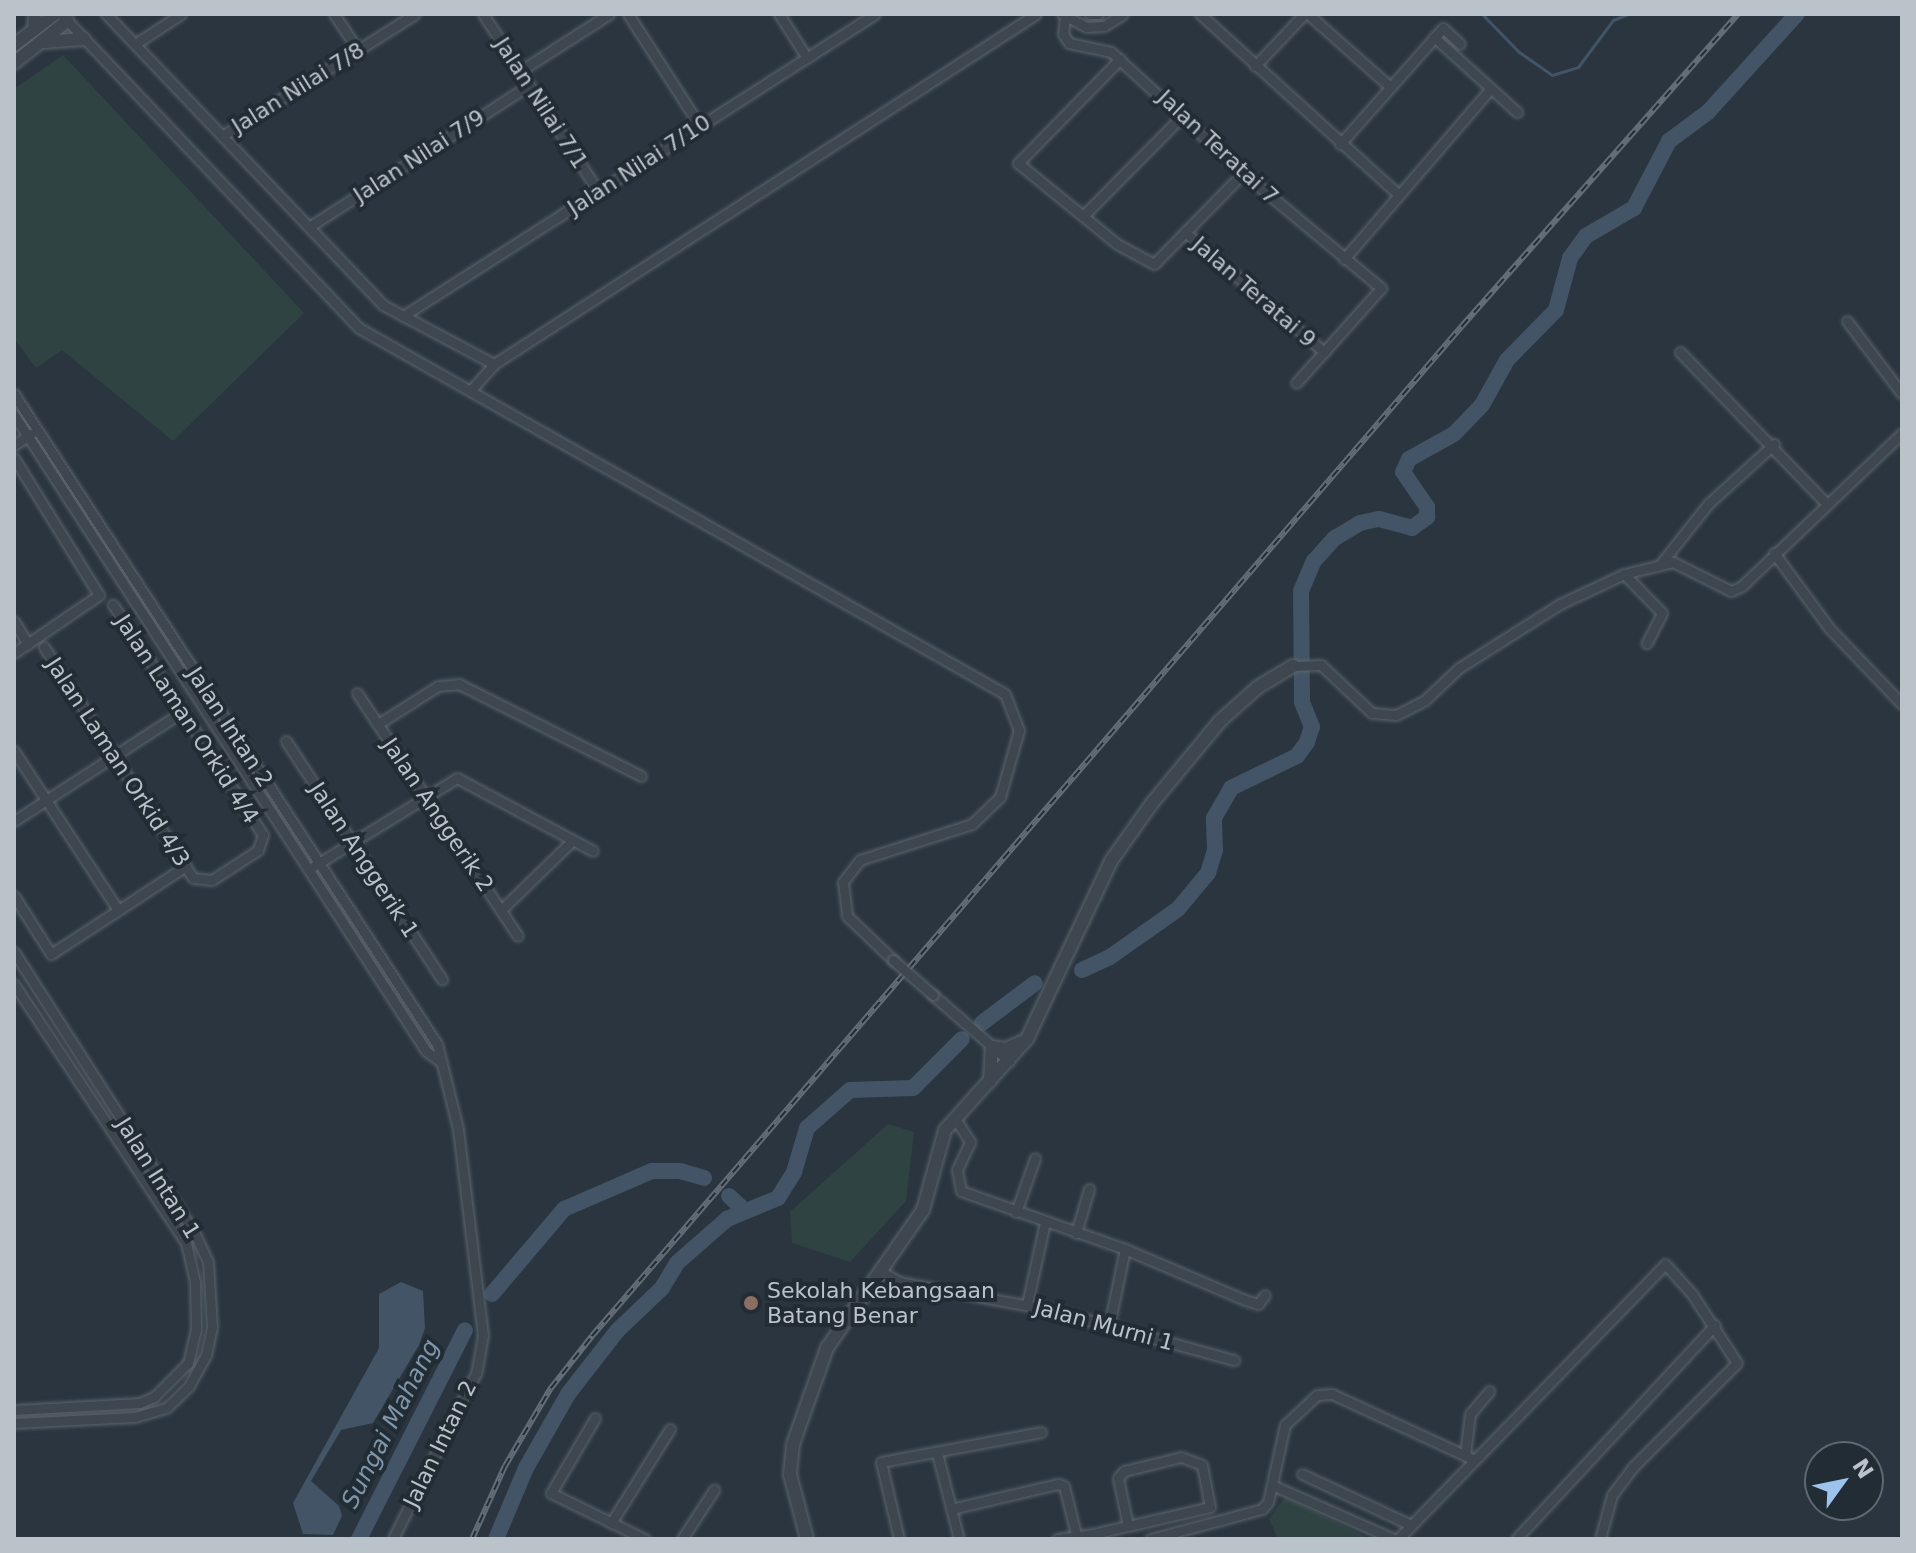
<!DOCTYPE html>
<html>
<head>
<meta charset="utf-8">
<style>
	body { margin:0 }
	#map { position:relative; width:1916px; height:1553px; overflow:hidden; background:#2a353f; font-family:"DejaVu Sans",sans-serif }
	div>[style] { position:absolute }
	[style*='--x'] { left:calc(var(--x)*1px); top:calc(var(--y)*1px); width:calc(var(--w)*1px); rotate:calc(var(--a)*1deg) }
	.green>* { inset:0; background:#2f4442 }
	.water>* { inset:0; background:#425466 }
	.stream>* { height:3px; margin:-1.5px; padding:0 1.5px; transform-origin:1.5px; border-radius:1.5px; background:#425466 }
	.river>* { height:16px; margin:-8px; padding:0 8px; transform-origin:8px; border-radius:8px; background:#425466 }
	.roads { filter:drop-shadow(0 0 2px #5b656d) drop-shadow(0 0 2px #5b656d) }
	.minor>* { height:9px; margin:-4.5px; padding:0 4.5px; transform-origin:4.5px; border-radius:4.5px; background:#3e474f }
	.tertiary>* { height:12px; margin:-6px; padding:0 6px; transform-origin:6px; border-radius:6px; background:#3e474f }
	.rail>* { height:6px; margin-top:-3px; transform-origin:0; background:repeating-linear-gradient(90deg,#222c35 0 9px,#626d78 0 18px); box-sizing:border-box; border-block:2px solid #626d78 }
	.bridges { filter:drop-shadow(0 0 2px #5b656d) drop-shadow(0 0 2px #5b656d) }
	.minor-bridge>* { height:9px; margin:-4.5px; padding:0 4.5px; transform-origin:4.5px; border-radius:4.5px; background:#3e474f }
	.dots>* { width:22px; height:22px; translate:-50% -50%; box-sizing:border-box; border:4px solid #222c35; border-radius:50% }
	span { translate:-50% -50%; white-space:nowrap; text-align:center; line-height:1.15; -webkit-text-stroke:8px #222c35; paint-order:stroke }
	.street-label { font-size:22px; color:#bac2ca }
	.poi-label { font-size:22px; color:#bac2ca }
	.left { translate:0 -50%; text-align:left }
	.water-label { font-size:24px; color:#7f95a9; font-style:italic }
	.frame { position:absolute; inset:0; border:16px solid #bac2ca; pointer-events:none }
	.north { position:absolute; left:1804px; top:1441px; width:80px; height:80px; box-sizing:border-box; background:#222c35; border:2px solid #5f6871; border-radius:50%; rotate:57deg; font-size:22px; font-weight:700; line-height:32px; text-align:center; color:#bac2ca }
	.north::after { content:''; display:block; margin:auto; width:28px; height:36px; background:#9cc3ec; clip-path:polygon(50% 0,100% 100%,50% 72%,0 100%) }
</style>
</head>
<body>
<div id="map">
	<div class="green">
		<div style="clip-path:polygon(63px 55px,304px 313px,173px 441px,62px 350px,36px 368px,14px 338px,14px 89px)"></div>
		<div style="clip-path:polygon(888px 1124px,914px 1132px,906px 1201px,850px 1262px,792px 1243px,790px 1212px)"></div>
		<div style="clip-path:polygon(1285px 1497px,1370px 1539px,1278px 1539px,1269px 1519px)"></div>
	</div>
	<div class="water">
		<div style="clip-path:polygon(401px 1282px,423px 1291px,425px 1328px,419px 1345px,373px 1423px,341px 1430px,311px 1481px,339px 1506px,342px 1516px,333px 1535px,303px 1534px,293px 1503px,379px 1348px,379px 1294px)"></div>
	</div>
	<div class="stream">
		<div style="--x:1482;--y:14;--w:53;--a:45.8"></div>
		<div style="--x:1519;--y:52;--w:40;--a:34.9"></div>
		<div style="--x:1552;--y:75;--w:27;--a:-17"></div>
		<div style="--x:1578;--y:67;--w:59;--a:-53.3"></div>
		<div style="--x:1613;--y:20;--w:16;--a:-22"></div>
	</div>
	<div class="river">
		<div style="--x:1082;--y:970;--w:31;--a:-25"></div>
		<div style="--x:1110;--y:957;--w:83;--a:-35.2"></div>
		<div style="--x:1178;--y:909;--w:47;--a:-50.2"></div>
		<div style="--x:1208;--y:873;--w:24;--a:-73"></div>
		<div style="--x:1215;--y:850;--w:32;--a:-92"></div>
		<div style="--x:1214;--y:818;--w:34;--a:-60"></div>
		<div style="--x:1231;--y:788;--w:73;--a:-25.9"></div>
		<div style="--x:1297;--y:756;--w:17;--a:-54"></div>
		<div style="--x:1307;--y:742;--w:16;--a:-72"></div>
		<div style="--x:1312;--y:727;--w:27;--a:-112"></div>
		<div style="--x:1302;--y:702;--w:111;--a:-90.5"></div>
		<div style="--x:1301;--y:591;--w:33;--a:-67"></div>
		<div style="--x:1314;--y:561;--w:31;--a:-48"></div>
		<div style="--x:1335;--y:538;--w:29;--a:-31"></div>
		<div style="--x:1360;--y:523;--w:19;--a:-12"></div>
		<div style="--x:1379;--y:519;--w:34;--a:15"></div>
		<div style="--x:1412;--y:528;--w:19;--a:-36"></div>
		<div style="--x:1427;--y:517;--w:10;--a:-90"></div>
		<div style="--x:1427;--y:507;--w:42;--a:-124.4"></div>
		<div style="--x:1403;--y:472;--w:14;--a:-65"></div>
		<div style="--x:1409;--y:459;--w:51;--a:-29.1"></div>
		<div style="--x:1454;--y:434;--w:40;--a:-46"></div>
		<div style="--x:1482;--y:405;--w:51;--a:-60.9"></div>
		<div style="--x:1507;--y:360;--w:70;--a:-45.6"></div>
		<div style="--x:1556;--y:310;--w:54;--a:-74.9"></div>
		<div style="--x:1570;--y:258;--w:27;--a:-54"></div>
		<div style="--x:1586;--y:236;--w:56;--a:-30.3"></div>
		<div style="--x:1634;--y:208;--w:76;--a:-62.4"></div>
		<div style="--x:1669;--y:141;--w:49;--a:-36.6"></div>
		<div style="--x:1708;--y:112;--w:132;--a:-47.8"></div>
		<div style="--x:982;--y:1023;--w:66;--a:-37"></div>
		<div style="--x:729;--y:1196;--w:19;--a:43"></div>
		<div style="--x:492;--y:1294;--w:111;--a:-49.7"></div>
		<div style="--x:564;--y:1209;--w:96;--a:-23.4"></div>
		<div style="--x:652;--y:1171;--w:28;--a:0"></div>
		<div style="--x:680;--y:1171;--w:25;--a:16"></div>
		<div style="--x:359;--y:1539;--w:234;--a:-63.1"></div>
		<div style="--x:496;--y:1539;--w:77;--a:-67.1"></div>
		<div style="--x:526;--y:1468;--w:85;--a:-60.4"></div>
		<div style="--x:568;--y:1394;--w:80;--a:-52.1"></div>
		<div style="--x:617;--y:1331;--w:62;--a:-43.7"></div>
		<div style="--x:662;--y:1288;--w:29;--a:-59"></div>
		<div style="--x:677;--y:1263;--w:67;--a:-41.3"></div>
		<div style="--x:727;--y:1219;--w:55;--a:-22.4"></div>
		<div style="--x:778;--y:1198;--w:31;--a:-58"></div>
		<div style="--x:794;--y:1172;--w:46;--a:-73.5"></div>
		<div style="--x:807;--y:1128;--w:57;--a:-41.5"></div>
		<div style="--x:850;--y:1090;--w:63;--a:-1.8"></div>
		<div style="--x:913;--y:1088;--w:69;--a:-45"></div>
	</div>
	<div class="roads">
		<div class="minor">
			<div style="--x:61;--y:14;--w:433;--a:46.5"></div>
			<div style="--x:359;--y:328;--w:742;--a:29.53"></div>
			<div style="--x:1005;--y:694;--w:39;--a:69"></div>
			<div style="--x:1019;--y:730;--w:70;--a:105.8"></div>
			<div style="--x:1000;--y:797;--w:39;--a:136"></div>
			<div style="--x:972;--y:824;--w:118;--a:162.2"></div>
			<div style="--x:860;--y:860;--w:28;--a:128"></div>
			<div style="--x:843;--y:882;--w:34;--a:83"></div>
			<div style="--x:847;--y:916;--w:64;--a:43.7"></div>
			<div style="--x:106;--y:14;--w:402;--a:46.4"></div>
			<div style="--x:383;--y:305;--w:126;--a:28"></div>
			<div style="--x:334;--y:14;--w:43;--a:56.3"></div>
			<div style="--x:483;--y:14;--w:211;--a:57"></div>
			<div style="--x:628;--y:14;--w:133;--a:57.3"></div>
			<div style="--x:779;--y:14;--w:52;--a:57.5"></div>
			<div style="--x:1062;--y:14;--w:27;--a:28"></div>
			<div style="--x:1086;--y:27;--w:18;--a:-3"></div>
			<div style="--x:1104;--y:26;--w:22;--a:-32"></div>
			<div style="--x:1090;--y:14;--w:8;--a:0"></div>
			<div style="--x:1200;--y:14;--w:268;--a:42.3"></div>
			<div style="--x:1308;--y:14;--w:108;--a:41.6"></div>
			<div style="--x:1065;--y:16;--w:18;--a:96"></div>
			<div style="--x:1063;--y:34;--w:11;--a:56"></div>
			<div style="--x:1069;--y:43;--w:43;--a:12.1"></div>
			<div style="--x:1111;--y:52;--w:179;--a:42.5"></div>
			<div style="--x:1243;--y:173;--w:180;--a:39.8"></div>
			<div style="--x:1381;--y:288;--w:127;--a:131.8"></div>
			<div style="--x:1434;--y:37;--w:112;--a:42.1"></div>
			<div style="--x:135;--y:44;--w:55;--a:-33.1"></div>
			<div style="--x:1120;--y:59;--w:146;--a:134.4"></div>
			<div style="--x:1018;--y:163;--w:128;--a:39.3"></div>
			<div style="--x:1117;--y:244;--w:42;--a:28.4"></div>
			<div style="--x:1154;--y:264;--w:127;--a:-45.6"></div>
			<div style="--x:1255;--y:66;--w:71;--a:-46.7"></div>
			<div style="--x:520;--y:71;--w:106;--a:-32.6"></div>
			<div style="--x:222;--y:136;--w:228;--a:-32.3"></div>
			<div style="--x:1340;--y:144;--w:155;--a:-48.4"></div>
			<div style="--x:1443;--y:28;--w:23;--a:43"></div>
			<div style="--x:1083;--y:216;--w:141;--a:-45.3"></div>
			<div style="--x:309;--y:227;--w:262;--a:-32.8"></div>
			<div style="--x:1185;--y:232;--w:184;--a:40.8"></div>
			<div style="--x:1344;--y:259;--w:224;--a:-49.3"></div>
			<div style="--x:403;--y:316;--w:560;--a:-32.61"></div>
			<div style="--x:1847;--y:321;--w:91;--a:53"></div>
			<div style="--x:1680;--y:352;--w:210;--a:46"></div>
			<div style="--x:470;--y:391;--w:36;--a:-48"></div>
			<div style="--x:494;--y:364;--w:645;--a:-32.85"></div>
			<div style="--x:14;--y:394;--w:776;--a:56.95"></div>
			<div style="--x:437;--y:1044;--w:88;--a:76.1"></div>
			<div style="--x:458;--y:1129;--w:208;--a:83.1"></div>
			<div style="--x:483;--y:1335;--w:39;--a:100"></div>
			<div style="--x:476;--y:1373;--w:186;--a:116.6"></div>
			<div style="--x:14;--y:415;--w:758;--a:57.06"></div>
			<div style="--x:426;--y:1051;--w:19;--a:36"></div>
			<div style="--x:14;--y:445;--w:20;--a:-33"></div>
			<div style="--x:14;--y:458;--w:161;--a:58.2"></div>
			<div style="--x:99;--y:595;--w:103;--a:145.7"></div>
			<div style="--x:1774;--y:553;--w:93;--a:53.7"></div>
			<div style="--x:1829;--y:628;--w:105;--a:46.2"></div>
			<div style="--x:1662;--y:562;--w:75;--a:-51.5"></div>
			<div style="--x:1709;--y:503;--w:88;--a:-42.2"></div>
			<div style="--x:1624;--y:574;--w:54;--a:45.7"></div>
			<div style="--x:1662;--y:613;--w:34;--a:117"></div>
			<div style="--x:14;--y:621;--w:27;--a:59"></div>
			<div style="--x:44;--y:647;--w:275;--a:57.2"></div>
			<div style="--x:193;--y:878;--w:19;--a:6"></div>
			<div style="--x:212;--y:880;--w:55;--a:-33.1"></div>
			<div style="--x:258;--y:850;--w:16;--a:-72"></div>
			<div style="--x:263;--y:835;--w:275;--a:-123.1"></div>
			<div style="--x:1293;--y:666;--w:28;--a:-2"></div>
			<div style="--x:1321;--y:665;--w:70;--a:43.3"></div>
			<div style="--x:1372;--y:713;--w:24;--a:5"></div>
			<div style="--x:1396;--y:715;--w:33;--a:-27"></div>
			<div style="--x:1425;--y:700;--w:47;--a:-43.3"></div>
			<div style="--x:1459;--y:668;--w:120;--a:-32.4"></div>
			<div style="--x:1560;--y:604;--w:71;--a:-25.1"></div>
			<div style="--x:1624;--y:574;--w:50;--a:-13.8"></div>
			<div style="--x:1673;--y:562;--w:65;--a:26.6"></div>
			<div style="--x:1731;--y:591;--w:12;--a:-24"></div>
			<div style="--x:1742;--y:586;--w:221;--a:-43.7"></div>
			<div style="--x:357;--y:693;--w:291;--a:56.5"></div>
			<div style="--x:378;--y:724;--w:71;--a:-32.3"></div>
			<div style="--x:438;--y:686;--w:21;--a:-5"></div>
			<div style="--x:459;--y:684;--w:204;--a:26.8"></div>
			<div style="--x:286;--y:741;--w:285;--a:56.8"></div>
			<div style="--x:14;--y:751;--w:190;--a:56.8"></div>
			<div style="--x:14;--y:821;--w:200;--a:-33"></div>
			<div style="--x:314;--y:866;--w:168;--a:-31.6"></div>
			<div style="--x:457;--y:778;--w:154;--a:28.2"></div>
			<div style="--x:14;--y:896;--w:69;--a:57.5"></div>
			<div style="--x:51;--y:954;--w:161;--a:-33.1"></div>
			<div style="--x:501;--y:910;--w:100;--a:-44.2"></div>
			<div style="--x:14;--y:952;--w:335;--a:57.3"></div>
			<div style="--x:195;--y:1234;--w:31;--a:65"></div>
			<div style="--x:208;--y:1262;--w:65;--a:86.5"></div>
			<div style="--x:212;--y:1327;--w:29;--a:102"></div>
			<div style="--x:206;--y:1355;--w:35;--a:119"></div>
			<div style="--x:189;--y:1386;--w:32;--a:136"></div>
			<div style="--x:166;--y:1408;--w:32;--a:164"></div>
			<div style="--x:135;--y:1417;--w:121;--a:177.2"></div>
			<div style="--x:14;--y:984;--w:311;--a:56.4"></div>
			<div style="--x:186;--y:1243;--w:40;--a:77"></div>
			<div style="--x:195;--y:1282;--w:47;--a:88.8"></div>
			<div style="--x:196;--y:1329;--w:35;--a:103"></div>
			<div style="--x:188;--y:1363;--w:48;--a:135"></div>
			<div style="--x:154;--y:1397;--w:15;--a:157"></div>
			<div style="--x:140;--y:1403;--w:126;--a:176.8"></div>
			<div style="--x:933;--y:995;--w:101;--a:41"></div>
			<div style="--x:954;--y:1117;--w:30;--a:57"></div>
			<div style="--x:970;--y:1142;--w:31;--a:115"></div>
			<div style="--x:957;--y:1170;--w:21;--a:79"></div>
			<div style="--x:961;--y:1191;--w:174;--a:19.5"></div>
			<div style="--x:1125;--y:1249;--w:130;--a:23"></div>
			<div style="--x:1245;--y:1300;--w:14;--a:17"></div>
			<div style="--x:1258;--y:1304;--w:11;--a:-52"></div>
			<div style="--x:1016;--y:1212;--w:57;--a:-70.6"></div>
			<div style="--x:1076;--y:1233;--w:46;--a:-73.5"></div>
			<div style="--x:882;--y:1272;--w:20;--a:30"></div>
			<div style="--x:899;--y:1282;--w:156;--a:10.4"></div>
			<div style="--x:1052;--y:1310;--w:189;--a:15.4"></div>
			<div style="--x:1027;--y:1304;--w:84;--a:-77.6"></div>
			<div style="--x:1109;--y:1326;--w:79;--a:-78.3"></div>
			<div style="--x:595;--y:1418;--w:87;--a:120.4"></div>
			<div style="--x:551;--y:1493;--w:105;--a:26.1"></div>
			<div style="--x:937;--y:1453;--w:89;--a:75.7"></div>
			<div style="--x:1465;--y:1455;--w:41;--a:-83"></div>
			<div style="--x:1470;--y:1414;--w:30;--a:-50"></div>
			<div style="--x:1302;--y:1474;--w:120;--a:25.1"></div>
			<div style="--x:1272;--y:1485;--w:133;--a:23.9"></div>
			<div style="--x:951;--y:1509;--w:110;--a:-13.2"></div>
			<div style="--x:1058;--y:1484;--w:6;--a:18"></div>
			<div style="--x:1064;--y:1486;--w:49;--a:76"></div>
			<div style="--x:611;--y:1523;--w:111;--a:-57.9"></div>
			<div style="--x:682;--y:1539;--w:59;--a:-56.9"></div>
			<div style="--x:899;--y:1539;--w:79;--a:-103.2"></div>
			<div style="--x:881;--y:1462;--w:163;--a:-10.6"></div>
			<div style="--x:1057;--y:1539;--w:36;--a:-8"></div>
			<div style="--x:1093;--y:1534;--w:36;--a:-13"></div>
			<div style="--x:1128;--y:1526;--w:84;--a:-13"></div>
			<div style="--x:1210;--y:1507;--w:43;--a:-100.8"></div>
			<div style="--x:1202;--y:1465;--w:22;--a:-159"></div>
			<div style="--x:1181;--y:1457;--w:59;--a:166.2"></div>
			<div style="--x:1124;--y:1471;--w:9;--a:131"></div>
			<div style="--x:1118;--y:1478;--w:49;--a:78.2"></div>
			<div style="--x:1150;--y:1539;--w:116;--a:-15"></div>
			<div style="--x:1262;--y:1509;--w:9;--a:-49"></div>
			<div style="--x:1268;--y:1502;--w:79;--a:-77.6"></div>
			<div style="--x:1285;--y:1425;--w:44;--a:-43.2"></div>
			<div style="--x:1317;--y:1395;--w:15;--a:-4"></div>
			<div style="--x:1332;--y:1394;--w:157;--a:24.8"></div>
			<div style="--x:1398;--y:1539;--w:383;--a:-45.8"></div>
			<div style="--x:1665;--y:1264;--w:40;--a:48"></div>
			<div style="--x:1692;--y:1294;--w:82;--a:56.9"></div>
			<div style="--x:1737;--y:1363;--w:147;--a:135"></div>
			<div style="--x:1633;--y:1467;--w:35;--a:127"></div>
			<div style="--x:1612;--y:1495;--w:46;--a:105.3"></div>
			<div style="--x:1516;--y:1539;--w:292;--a:-47.1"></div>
		</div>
		<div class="tertiary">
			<div style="--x:34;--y:30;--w:16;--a:-86"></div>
			<div style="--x:44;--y:42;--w:40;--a:-4.3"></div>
			<div style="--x:14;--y:45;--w:51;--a:-37.1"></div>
			<div style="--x:14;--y:63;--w:68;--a:-38.4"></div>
			<div style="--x:990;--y:1081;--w:34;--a:-87"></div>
			<div style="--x:992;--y:1047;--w:14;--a:8"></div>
			<div style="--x:1006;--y:1049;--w:17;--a:-25"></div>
			<div style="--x:807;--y:1539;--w:67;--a:-104.7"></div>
			<div style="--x:790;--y:1474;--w:30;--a:-84"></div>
			<div style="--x:793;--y:1444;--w:102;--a:-70.5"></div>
			<div style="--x:827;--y:1348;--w:168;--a:-55.2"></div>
			<div style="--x:923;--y:1210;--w:83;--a:-74.6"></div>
			<div style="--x:945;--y:1130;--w:122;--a:-48"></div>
			<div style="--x:1027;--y:1039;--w:197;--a:-64.7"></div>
			<div style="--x:1111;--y:861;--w:72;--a:-54.6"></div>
			<div style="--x:1153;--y:802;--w:105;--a:-50.4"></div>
			<div style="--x:1220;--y:721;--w:51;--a:-41.8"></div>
			<div style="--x:1258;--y:687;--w:41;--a:-31"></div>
		</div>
	</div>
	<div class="rail">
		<div style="--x:472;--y:1539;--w:80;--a:-65.7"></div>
		<div style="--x:505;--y:1466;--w:91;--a:-59.5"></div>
		<div style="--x:551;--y:1388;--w:66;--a:-51.7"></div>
		<div style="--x:592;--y:1336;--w:1333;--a:-49.26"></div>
		<div style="--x:1462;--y:326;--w:417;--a:-48.5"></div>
	</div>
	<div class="bridges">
		<div class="minor-bridge">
			<div style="--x:893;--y:960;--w:53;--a:41.2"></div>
		</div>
	</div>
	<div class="dots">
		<div style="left:751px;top:1303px;background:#8d6e63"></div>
	</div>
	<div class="street-label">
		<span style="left:298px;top:88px;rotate:-32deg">Jalan Nilai 7/8</span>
		<span style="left:541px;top:103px;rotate:57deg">Jalan Nilai 7/1</span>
		<span style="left:1218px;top:147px;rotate:43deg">Jalan Teratai 7</span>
		<span style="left:419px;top:156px;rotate:-33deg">Jalan Nilai 7/9</span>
		<span style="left:639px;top:165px;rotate:-33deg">Jalan Nilai 7/10</span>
		<span style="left:1254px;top:292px;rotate:41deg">Jalan Teratai 9</span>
		<span style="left:187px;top:719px;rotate:57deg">Jalan Laman Orkid 4/4</span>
		<span style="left:230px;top:727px;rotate:57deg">Jalan Intan 2</span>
		<span style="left:118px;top:762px;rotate:57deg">Jalan Laman Orkid 4/3</span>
		<span style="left:438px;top:815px;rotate:56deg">Jalan Anggerik 2</span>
		<span style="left:364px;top:860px;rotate:57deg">Jalan Anggerik 1</span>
		<span style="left:158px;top:1178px;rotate:58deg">Jalan Intan 1</span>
		<span style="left:1104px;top:1325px;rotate:15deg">Jalan Murni 1</span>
		<span style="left:440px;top:1444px;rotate:-64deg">Jalan Intan 2</span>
	</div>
	<div class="poi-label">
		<span class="left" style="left:767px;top:1303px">Sekolah Kebangsaan<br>Batang Benar</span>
	</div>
	<div class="water-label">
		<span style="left:391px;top:1424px;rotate:-63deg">Sungai Mahang</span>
	</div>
	<div class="frame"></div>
	<div class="north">N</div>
</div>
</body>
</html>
